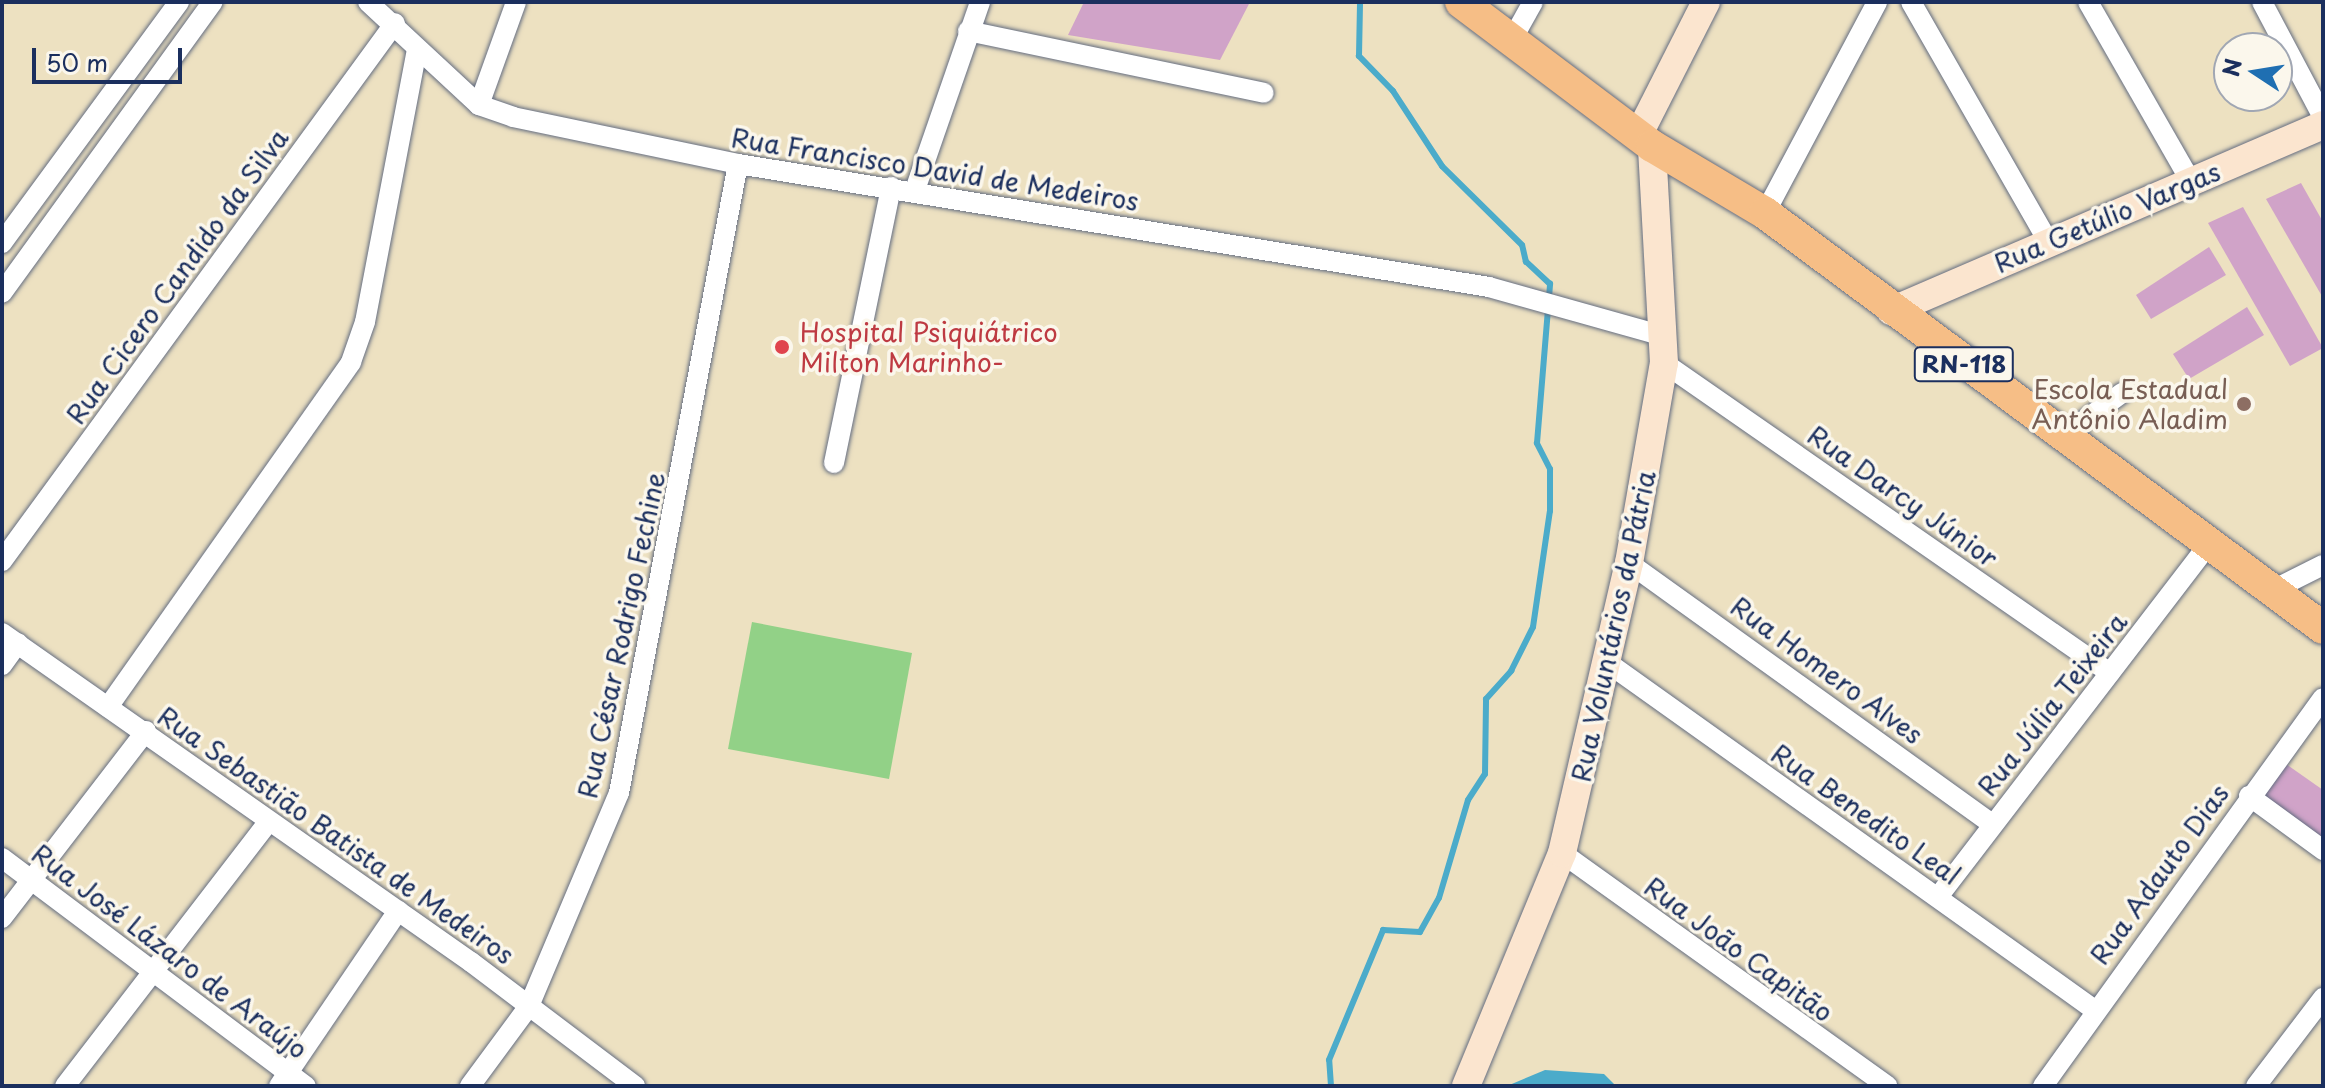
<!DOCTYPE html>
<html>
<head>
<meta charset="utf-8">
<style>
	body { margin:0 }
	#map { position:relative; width:2325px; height:1088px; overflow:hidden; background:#ede1c1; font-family:"Playpen Sans",sans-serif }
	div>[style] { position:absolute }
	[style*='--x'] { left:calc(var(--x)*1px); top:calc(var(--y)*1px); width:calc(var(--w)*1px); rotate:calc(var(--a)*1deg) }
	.green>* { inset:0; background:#92d187 }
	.water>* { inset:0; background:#4babca }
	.stream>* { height:6px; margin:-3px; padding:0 3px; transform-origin:3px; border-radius:3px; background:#4babca }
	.building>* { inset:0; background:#d0a3c8 }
	.roads { filter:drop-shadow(0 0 2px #646d81) drop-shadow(0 0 2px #646d81) }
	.street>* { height:20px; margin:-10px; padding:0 10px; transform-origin:10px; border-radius:10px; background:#fff }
	.secondary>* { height:28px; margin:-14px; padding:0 14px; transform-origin:14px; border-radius:14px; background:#fbe5cf }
	.primary>* { height:32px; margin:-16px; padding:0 16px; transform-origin:16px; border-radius:16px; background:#f6be86 }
	.dots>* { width:22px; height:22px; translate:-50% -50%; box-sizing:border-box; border:4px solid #fbf7ec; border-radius:50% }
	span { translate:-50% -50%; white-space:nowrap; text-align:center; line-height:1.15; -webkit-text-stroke:7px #fbf7ec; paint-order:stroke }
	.shield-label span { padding:2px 6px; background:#fbf7ec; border:2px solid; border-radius:6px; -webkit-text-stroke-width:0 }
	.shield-label { font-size:24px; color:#1b2f5e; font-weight:700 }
	.street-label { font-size:26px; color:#1b2f5e }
	.health-label { font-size:26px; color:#be3a42 }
	.left { translate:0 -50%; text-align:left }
	.education-label { font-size:26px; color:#785e54 }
	.right { translate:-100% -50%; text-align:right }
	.frame { position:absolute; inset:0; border:4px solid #1b2f5e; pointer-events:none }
	.north { position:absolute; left:2213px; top:32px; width:80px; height:80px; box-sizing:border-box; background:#fbf7ec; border:2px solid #a1a7b3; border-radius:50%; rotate:282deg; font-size:22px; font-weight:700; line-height:32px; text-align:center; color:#1b2f5e }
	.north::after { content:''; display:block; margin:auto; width:28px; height:36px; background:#1f6fb2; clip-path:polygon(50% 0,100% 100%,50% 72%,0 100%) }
	.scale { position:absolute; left:32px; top:48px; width:150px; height:36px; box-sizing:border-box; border:4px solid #1b2f5e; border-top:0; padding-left:10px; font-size:24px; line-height:28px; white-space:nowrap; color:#1b2f5e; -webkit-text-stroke:6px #fbf7ec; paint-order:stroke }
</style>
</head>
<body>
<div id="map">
	<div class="green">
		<div style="clip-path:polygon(752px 622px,912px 653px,889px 779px,728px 749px)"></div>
	</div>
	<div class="water">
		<div style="clip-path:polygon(1545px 1070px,1604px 1074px,1616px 1086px,1507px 1086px)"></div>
	</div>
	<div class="stream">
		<div style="--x:1331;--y:1086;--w:26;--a:-94"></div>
		<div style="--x:1329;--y:1060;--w:141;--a:-67.4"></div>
		<div style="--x:1383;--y:930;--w:37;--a:3"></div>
		<div style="--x:1420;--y:932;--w:39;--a:-61"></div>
		<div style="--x:1439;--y:898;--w:102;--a:-73.5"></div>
		<div style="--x:1468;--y:800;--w:31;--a:-57"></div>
		<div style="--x:1485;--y:774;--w:75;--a:-89.2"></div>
		<div style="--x:1486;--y:699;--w:38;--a:-48"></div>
		<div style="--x:1511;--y:671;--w:49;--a:-63.4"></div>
		<div style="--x:1533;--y:627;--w:117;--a:-81.7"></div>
		<div style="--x:1550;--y:511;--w:42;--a:-90"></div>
		<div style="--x:1550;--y:469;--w:29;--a:-117"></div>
		<div style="--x:1537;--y:443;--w:160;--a:-85.3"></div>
		<div style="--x:1550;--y:284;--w:33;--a:-137"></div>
		<div style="--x:1526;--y:262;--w:17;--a:-103"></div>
		<div style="--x:1522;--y:245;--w:112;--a:-135.4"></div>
		<div style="--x:1442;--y:166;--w:90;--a:-123.2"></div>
		<div style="--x:1393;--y:91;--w:49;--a:-134.2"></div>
		<div style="--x:1359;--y:56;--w:54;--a:-88.9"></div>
	</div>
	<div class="building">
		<div style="clip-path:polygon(1084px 2px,1250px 2px,1220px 60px,1068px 35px)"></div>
		<div style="clip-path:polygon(2301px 183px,2323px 222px,2323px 298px,2266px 199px)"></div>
		<div style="clip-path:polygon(2243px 207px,2323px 348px,2290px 366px,2208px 223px)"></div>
		<div style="clip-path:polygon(2209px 247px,2226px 275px,2151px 319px,2136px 295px)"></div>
		<div style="clip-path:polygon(2247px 307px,2264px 335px,2189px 379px,2173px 354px)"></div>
		<div style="clip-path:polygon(2283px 762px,2323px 790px,2323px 845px,2259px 797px)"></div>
	</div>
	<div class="roads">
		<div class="street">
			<div style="--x:368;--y:2;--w:151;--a:42.9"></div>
			<div style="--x:479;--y:105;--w:36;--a:19"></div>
			<div style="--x:513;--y:117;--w:230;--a:11.8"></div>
			<div style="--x:738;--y:164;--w:761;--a:9.3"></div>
			<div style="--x:1489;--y:287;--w:181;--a:15.7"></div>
			<div style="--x:1911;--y:2;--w:275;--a:60.2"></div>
			<div style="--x:2088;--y:2;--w:207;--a:60.2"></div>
			<div style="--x:2262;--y:2;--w:130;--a:62.1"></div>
			<div style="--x:968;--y:31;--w:302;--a:11.8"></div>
			<div style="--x:1513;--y:38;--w:41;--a:-60.9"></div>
			<div style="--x:479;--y:105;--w:109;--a:-70.2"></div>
			<div style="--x:915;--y:190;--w:199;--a:-70.9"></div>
			<div style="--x:1765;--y:213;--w:239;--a:-62"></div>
			<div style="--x:2;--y:243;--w:299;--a:-53.7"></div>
			<div style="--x:2;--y:293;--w:359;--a:-54.1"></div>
			<div style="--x:1664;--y:363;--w:543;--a:34.8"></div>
			<div style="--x:2063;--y:436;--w:73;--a:-36.1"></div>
			<div style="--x:834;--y:463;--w:282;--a:-78.3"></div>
			<div style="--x:2;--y:561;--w:666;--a:-53.85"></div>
			<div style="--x:1629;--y:563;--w:446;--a:35.7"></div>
			<div style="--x:2271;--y:591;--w:58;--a:-26.6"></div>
			<div style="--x:2;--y:633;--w:573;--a:35.05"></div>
			<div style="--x:471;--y:962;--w:206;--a:37.1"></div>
			<div style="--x:1608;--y:663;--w:594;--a:35.48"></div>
			<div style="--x:2;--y:665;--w:27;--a:-54"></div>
			<div style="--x:108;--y:707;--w:422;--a:-54.8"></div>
			<div style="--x:351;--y:362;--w:42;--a:-70.7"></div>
			<div style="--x:365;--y:322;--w:277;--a:-79.2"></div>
			<div style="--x:2249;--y:796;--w:92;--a:36.1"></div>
			<div style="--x:1562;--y:853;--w:400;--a:35.6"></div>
			<div style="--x:2;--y:858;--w:380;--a:36.9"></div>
			<div style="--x:1938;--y:897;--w:444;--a:-52.5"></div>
			<div style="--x:2;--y:918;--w:236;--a:-52.4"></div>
			<div style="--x:65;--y:1086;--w:334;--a:-52.4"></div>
			<div style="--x:279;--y:1086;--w:212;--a:-55.8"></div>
			<div style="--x:470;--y:1086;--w:99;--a:-53.6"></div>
			<div style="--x:529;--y:1006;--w:231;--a:-67.1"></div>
			<div style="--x:619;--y:793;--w:640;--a:-79.29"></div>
			<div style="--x:2043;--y:1086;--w:478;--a:-54.2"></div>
			<div style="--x:2256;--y:1086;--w:111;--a:-52.7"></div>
		</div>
		<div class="secondary">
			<div style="--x:1639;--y:134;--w:148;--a:-63.1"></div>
			<div style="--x:1891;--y:311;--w:470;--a:-23.3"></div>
			<div style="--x:1466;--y:1086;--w:252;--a:-67.6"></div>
			<div style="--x:1562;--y:853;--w:298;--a:-77"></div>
			<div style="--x:1629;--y:563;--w:203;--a:-80.1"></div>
			<div style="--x:1664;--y:363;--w:217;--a:-93.2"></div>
		</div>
		<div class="primary">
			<div style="--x:1461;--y:2;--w:239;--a:37"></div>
			<div style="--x:1652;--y:146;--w:131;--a:30.7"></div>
			<div style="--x:1765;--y:213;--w:695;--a:36.64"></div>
		</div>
	</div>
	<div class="dots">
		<div style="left:782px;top:347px;background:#e0444e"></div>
		<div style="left:2244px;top:404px;background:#8d6e63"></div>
	</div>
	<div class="shield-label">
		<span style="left:1964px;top:364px">RN-118</span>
	</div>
	<div class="street-label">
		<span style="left:935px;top:169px;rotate:9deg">Rua Francisco David de Medeiros</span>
		<span style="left:2107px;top:217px;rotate:-23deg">Rua Getúlio Vargas</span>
		<span style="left:177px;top:276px;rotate:-54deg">Rua Cicero Candido da Silva</span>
		<span style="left:1903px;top:496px;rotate:35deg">Rua Darcy Júnior</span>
		<span style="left:1613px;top:626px;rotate:-78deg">Rua Voluntários da Pátria</span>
		<span style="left:621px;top:635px;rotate:-78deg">Rua César Rodrigo Fechine</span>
		<span style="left:1827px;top:670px;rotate:36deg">Rua Homero Alves</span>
		<span style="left:2052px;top:704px;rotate:-52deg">Rua Júlia Teixeira</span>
		<span style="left:1866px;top:814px;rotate:35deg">Rua Benedito Leal</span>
		<span style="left:336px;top:835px;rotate:35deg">Rua Sebastião Batista de Medeiros</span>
		<span style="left:2159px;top:874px;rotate:-54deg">Rua Adauto Dias</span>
		<span style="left:1739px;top:949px;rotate:36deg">Rua João Capitão</span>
		<span style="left:170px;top:951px;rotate:37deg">Rua José Lázaro de Araújo</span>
	</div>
	<div class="health-label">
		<span class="left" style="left:800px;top:347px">Hospital Psiquiátrico<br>Milton Marinho-</span>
	</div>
	<div class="education-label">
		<span class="right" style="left:2228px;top:404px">Escola Estadual<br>Antônio Aladim</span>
	</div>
	<div class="frame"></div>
	<div class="north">N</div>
	<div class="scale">50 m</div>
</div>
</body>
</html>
